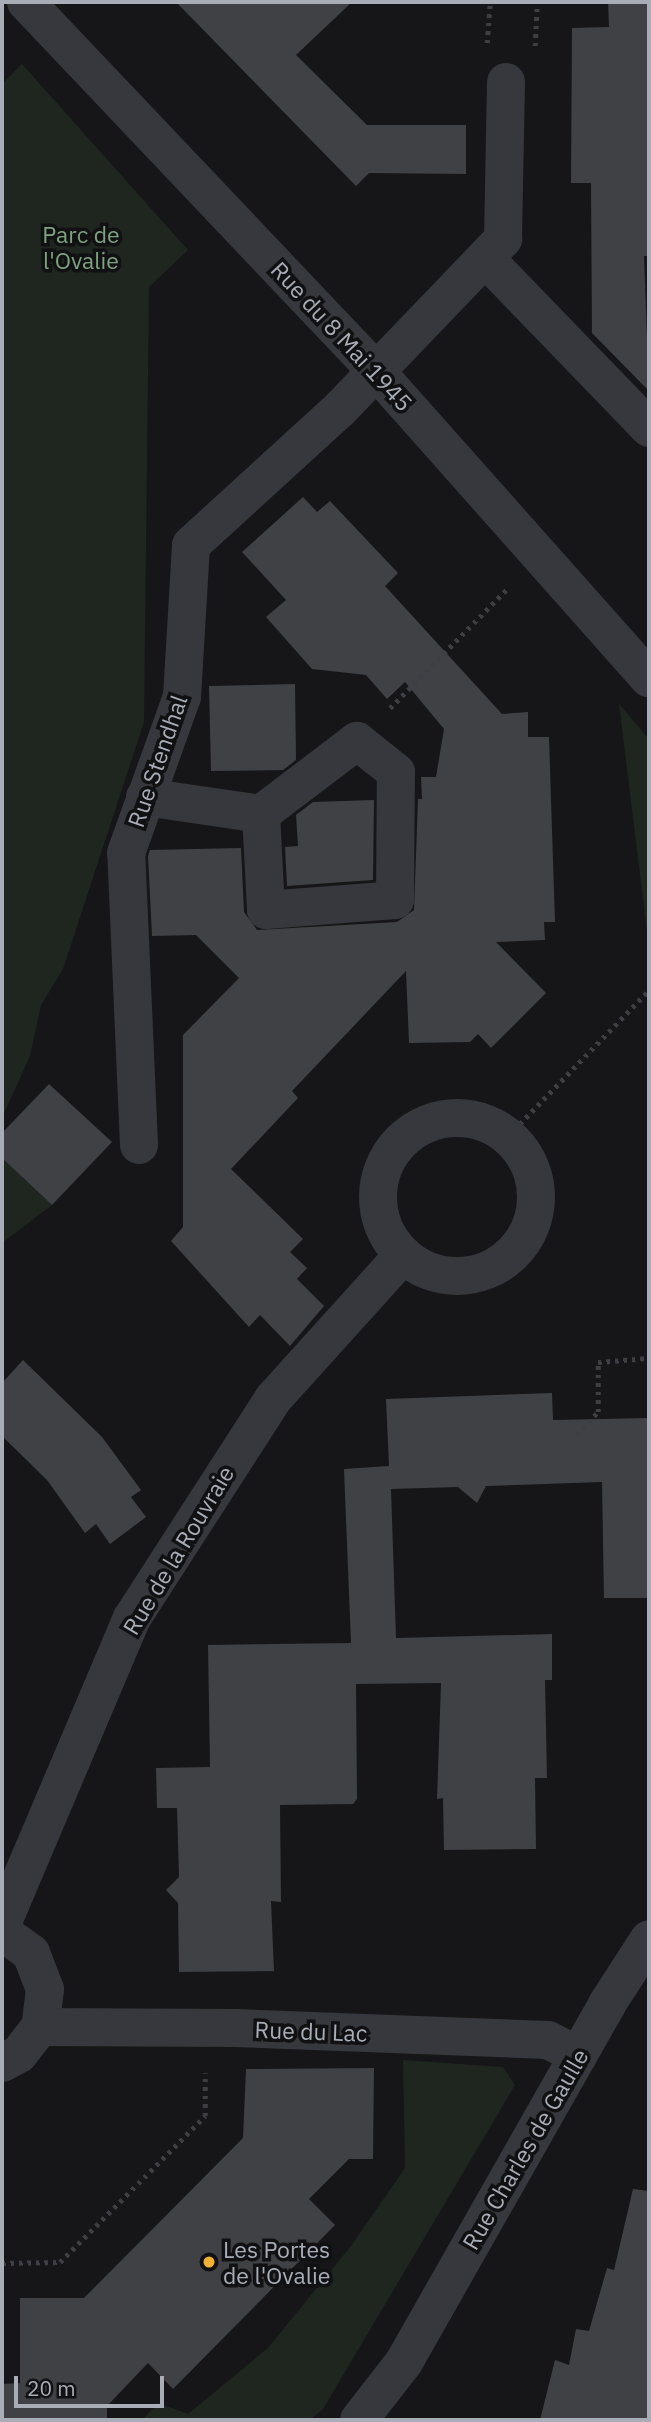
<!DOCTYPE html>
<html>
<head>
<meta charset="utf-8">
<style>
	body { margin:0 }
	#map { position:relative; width:651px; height:2422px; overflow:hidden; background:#161618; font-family:"IBM Plex Sans",sans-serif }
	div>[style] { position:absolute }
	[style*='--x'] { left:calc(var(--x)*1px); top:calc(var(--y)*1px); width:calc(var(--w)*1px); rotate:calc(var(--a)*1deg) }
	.green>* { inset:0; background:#1e261f }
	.building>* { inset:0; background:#404145 }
	.path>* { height:4.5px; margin-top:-2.25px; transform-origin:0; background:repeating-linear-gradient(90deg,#3d3f44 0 3.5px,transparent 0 8.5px) }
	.minor>* { height:38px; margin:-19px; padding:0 19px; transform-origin:19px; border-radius:19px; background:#37383d }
	.minor>.ring { margin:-19px; padding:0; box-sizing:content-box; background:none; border:38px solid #37383d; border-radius:50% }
	.dots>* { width:19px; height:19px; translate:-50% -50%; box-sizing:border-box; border:4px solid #111113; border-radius:50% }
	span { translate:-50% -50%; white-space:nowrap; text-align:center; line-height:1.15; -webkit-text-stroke:7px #111113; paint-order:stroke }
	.park-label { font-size:23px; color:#7fa381 }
	.street-label { font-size:23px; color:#a8adb8 }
	.poi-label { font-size:23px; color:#a8adb8 }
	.left { translate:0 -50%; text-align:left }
	.frame { position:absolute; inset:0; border:4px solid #a8adb8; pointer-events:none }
	.scale { position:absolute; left:14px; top:2376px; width:150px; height:32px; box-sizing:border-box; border:4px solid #a8adb8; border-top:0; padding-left:9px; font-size:21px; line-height:24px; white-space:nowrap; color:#a8adb8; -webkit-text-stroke:5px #111113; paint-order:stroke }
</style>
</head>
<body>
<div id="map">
	<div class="green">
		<div style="clip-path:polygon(22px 64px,188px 250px,149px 287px,144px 722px,63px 969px,41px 1005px,30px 1056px,2px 1118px,2px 84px)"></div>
		<div style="clip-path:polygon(619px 704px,649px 739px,649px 948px,621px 720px)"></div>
		<div style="clip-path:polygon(2px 1158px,52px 1205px,2px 1243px)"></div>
		<div style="clip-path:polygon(403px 2060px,503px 2067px,515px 2085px,323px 2409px,310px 2420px,142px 2420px,158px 2403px,188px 2414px,268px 2348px,351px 2246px,405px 2168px)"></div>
	</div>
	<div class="building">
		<div style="clip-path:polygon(176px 2px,352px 2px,296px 55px,367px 125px,466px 125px,466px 174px,369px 173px,356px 186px)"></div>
		<div style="clip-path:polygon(608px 2px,649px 2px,649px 256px,644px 256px,649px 391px,592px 333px,591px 183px,571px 183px,572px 28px,609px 27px)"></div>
		<div style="clip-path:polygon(303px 497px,317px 512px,330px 501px,398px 573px,385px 586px,502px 714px,528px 712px,528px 737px,549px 737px,555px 922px,544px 922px,545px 940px,496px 942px,546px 993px,491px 1048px,478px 1034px,470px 1042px,409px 1043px,406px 971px,292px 1091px,298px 1098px,231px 1169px,303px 1239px,290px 1252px,307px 1268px,297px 1279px,324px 1306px,290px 1346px,260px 1315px,249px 1327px,171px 1241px,183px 1227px,183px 1035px,239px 978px,196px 935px,152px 936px,148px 856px,150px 850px,241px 848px,244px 912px,257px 930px,397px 922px,414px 910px,418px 799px,422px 799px,421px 777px,436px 777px,444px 729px,405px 682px,387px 699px,366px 675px,312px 669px,266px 617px,286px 600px,242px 552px)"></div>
		<div style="clip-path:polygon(295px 684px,296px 760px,283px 770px,211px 771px,209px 686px)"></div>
		<div style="clip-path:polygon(374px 800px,373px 880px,287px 886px,285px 847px,298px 846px,296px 815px,313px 802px)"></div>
		<div style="clip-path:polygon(49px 1084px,112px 1142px,52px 1205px,2px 1158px,2px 1133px)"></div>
		<div style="clip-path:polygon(23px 1360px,102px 1437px,141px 1490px,131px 1497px,146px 1517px,110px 1544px,96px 1524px,85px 1533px,47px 1480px,2px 1436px,2px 1383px)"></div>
		<div style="clip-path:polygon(552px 1393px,553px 1420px,649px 1418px,649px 1598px,604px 1598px,602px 1482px,486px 1486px,477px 1503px,458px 1487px,391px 1489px,396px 1638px,552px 1634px,552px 1680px,545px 1680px,547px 1778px,535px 1778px,536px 1849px,444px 1850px,443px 1798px,437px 1799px,441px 1683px,356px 1684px,357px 1799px,353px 1804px,280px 1805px,281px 1902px,271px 1901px,274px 1971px,179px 1972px,178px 1903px,166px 1890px,179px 1877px,177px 1808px,157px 1808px,156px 1768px,210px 1767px,208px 1645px,351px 1643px,344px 1469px,389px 1466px,386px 1399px)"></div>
		<div style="clip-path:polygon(374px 2068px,373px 2159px,349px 2159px,309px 2199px,335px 2225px,173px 2389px,148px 2363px,107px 2406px,107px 2420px,2px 2420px,2px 2384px,20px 2383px,20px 2298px,84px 2298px,243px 2138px,246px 2069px)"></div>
		<div style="clip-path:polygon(633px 2189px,649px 2191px,649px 2420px,540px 2420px,555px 2360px,569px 2365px,576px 2329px,589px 2331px,607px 2268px,614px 2270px)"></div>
	</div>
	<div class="path">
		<div style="--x:487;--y:43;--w:41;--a:-85.8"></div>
		<div style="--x:535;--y:46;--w:44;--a:-87.4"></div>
		<div style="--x:390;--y:708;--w:170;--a:-45.5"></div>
		<div style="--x:508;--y:1136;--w:203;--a:-46"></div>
		<div style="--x:577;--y:1435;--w:31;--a:-48"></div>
		<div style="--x:598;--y:1412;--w:50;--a:-90"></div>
		<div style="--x:598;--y:1362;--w:51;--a:-4.5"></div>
		<div style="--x:2;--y:2263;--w:58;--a:-1"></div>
		<div style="--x:60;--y:2262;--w:206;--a:-45.2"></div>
		<div style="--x:205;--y:2116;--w:43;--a:-90"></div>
	</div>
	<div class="minor">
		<div style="--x:26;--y:2;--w:509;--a:46.51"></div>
		<div style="--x:376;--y:371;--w:411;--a:48.4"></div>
		<div style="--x:486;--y:259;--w:235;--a:46"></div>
		<div style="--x:145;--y:797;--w:117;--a:8.3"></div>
		<div style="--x:261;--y:814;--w:96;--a:87"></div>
		<div style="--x:266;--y:910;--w:129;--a:-4.4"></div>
		<div style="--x:395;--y:900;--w:128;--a:-89.6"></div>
		<div style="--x:396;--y:772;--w:50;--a:-141.5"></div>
		<div style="--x:357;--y:741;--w:121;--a:142.8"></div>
		<div class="ring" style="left:378px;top:1118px;width:120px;height:120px"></div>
		<div style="--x:139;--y:1145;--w:292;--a:-92.5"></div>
		<div style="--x:126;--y:853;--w:166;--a:-70.3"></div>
		<div style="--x:182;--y:697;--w:152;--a:-86.6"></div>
		<div style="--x:191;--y:545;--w:202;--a:-42.4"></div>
		<div style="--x:340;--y:409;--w:236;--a:-46.2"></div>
		<div style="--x:503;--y:239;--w:157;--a:-88.9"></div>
		<div style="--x:2;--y:1924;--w:332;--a:-67"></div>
		<div style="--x:132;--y:1618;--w:260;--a:-57.2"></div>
		<div style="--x:273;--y:1399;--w:194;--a:-47.9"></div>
		<div style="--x:2;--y:1932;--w:36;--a:36"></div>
		<div style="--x:31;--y:1953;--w:39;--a:69"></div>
		<div style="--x:45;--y:1989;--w:38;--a:97"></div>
		<div style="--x:40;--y:2027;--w:34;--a:128"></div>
		<div style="--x:19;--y:2054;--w:19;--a:152"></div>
		<div style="--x:40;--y:2027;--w:195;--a:0.3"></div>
		<div style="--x:235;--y:2028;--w:313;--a:2.2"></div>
		<div style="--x:548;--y:2040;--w:34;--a:27"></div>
		<div style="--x:359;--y:2420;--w:73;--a:-52.2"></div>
		<div style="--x:404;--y:2362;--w:412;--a:-60.4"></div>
		<div style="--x:607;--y:2004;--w:77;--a:-57.1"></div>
	</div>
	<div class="dots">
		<div style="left:209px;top:2262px;background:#f2b134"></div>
	</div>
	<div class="park-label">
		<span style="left:81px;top:247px">Parc de<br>l'Ovalie</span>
	</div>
	<div class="street-label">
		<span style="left:342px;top:336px;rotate:47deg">Rue du 8 Mai 1945</span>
		<span style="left:157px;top:761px;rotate:-71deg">Rue Stendhal</span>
		<span style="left:178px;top:1550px;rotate:-59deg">Rue de la Rouvraie</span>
		<span style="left:311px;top:2031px;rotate:2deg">Rue du Lac</span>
		<span style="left:525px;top:2149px;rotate:-60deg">Rue Charles de Gaulle</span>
	</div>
	<div class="poi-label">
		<span class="left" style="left:223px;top:2262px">Les Portes<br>de l'Ovalie</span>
	</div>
	<div class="frame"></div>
	<div class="scale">20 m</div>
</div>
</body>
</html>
